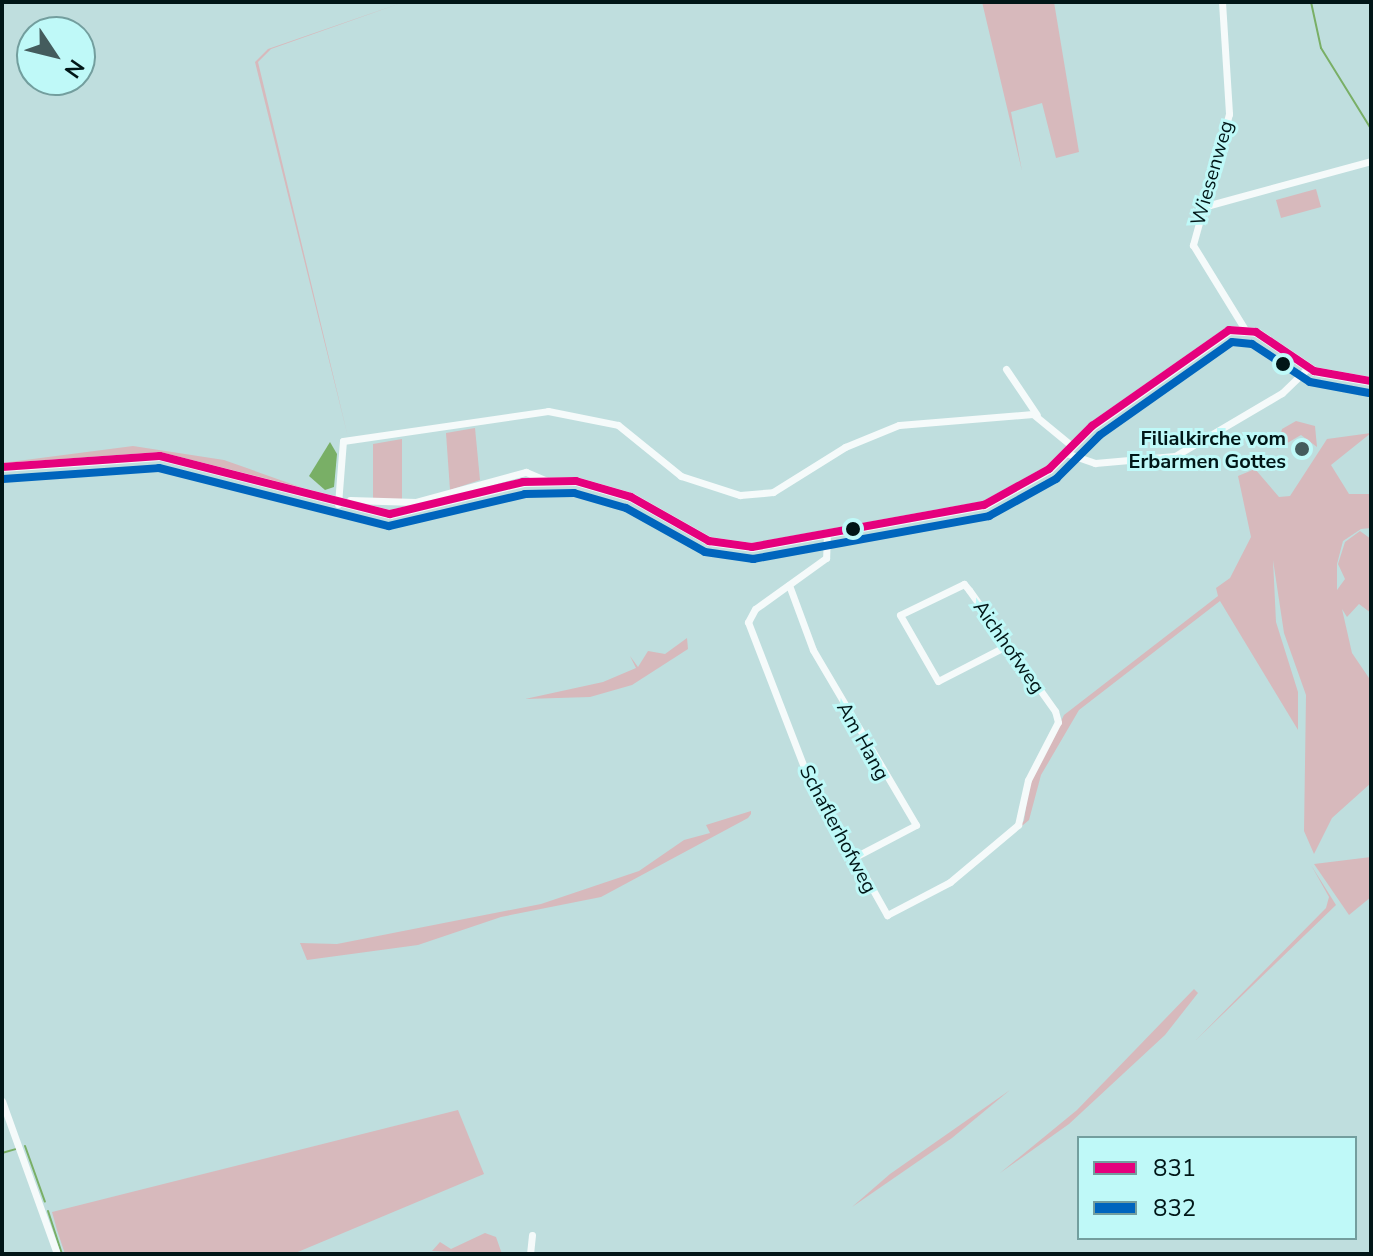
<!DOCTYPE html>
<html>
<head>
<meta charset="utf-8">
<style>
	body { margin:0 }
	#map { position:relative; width:1373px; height:1256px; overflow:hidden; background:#bfdede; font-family:"Nunito Sans",sans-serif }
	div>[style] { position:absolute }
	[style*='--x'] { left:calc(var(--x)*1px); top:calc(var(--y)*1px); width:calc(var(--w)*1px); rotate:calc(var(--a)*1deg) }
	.green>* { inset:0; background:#d7b9bc }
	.water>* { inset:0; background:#79af66 }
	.stream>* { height:2px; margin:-1px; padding:0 1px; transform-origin:1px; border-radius:1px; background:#79af66 }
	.street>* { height:7px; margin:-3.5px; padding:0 3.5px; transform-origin:3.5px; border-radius:3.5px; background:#f5fafa }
	.secondary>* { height:9px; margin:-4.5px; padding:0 4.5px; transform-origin:4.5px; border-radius:4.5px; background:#f5fafa }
	.bus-1>* { height:8px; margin:-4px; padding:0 4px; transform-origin:4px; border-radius:4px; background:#e5007d }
	.bus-2>* { height:8px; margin:-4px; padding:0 4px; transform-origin:4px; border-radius:4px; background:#0065bd }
	.dots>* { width:22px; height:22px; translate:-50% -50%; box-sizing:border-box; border:4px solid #bff9f8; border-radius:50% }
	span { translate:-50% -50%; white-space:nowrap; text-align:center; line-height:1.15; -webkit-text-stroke:6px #bff9f8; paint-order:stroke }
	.street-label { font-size:20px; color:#011617 }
	.poi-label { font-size:20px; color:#011617; font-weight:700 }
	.right { translate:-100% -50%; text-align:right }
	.frame { position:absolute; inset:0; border:4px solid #011617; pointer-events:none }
	.legend { position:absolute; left:1077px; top:1136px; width:280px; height:104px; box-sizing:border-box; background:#bff9f8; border:2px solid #739e9e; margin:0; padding:10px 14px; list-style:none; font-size:24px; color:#011617 }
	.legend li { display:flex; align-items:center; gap:16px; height:40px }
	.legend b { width:40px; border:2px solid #739e9e }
	.north { position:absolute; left:16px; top:16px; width:80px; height:80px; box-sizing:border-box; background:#bff9f8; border:2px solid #739e9e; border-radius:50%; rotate:125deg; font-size:22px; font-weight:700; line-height:32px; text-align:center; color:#011617 }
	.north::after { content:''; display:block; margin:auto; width:28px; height:36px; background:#445c5d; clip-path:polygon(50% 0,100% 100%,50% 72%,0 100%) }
</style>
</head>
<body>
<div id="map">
	<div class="green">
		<div style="clip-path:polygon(404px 2px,271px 49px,258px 62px,348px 437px,255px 62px,268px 49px)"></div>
		<div style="clip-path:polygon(982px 2px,1054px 2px,1079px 152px,1056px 158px,1042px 103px,1011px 112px,1022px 171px)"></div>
		<div style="clip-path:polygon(1316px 189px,1321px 207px,1281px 218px,1276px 200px)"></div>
		<div style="clip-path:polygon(1296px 421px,1315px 426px,1317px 447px,1301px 435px,1277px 449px,1282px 429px)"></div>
		<div style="clip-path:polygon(475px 428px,480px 480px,450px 490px,446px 433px)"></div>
		<div style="clip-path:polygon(1371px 433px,1331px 465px,1349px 494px,1371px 494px,1371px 528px,1361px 529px,1343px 541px,1337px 564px,1337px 590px,1345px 579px,1338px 564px,1345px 542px,1360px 531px,1371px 539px,1371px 613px,1359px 604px,1347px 617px,1342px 609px,1352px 653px,1371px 681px,1371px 783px,1332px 818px,1314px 854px,1304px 831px,1306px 695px,1284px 633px,1273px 560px,1276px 622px,1298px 692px,1298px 730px,1220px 601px,1079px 710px,1041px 775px,1029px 820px,976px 865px,1024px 821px,1029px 786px,1064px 715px,1218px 596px,1216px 588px,1230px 578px,1251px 537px,1238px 476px,1255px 469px,1279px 497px,1290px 496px,1327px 439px)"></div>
		<div style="clip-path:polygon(402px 439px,402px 500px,373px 500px,373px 444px)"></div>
		<div style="clip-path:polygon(133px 446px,224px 460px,317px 493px,162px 453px,2px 463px)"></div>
		<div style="clip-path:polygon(687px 638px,688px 649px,632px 685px,590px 697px,525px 699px,603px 682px,636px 668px,630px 656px,638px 667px,648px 651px,665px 654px)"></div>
		<div style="clip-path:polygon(751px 811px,751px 814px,748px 818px,601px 897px,501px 917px,418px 945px,307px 960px,300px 943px,337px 944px,541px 904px,639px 871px,684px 840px,710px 833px,706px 825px)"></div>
		<div style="clip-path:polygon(1371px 857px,1371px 897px,1349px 915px,1314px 864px)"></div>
		<div style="clip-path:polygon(1311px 865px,1336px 905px,1196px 1040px,1326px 908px,1329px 897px)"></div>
		<div style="clip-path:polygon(1194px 989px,1198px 993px,1165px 1035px,1069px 1124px,1000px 1173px,1077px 1110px)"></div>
		<div style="clip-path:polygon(1010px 1090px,952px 1138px,852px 1207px,890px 1174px)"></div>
		<div style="clip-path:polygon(458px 1110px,484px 1174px,293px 1254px,65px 1254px,57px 1230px,52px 1212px)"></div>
		<div style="clip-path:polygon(485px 1233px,496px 1237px,502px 1254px,432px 1251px,440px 1242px,451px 1249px)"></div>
	</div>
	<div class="water">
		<div style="clip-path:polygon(330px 442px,337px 454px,334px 487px,325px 490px,309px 476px)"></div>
	</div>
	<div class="stream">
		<div style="--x:1311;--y:2;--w:47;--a:77.7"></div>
		<div style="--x:1321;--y:48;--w:95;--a:58.3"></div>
		<div style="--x:25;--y:1146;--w:59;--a:70.3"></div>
		<div style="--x:2;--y:1153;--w:15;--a:-16"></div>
		<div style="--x:48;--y:1211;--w:45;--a:72"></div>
	</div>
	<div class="street">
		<div style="--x:1222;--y:2;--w:112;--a:86.4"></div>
		<div style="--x:1229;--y:114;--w:136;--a:105.4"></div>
		<div style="--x:1193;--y:245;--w:97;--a:58.4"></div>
		<div style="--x:1199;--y:208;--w:178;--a:-15.3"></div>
		<div style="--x:1006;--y:369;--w:55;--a:56"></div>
		<div style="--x:1066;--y:453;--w:31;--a:19"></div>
		<div style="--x:1095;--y:463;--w:80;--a:-5"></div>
		<div style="--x:1175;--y:456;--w:124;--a:-30.5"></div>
		<div style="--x:1282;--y:393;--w:35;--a:-44"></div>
		<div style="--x:350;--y:500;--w:66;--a:1.7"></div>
		<div style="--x:416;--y:502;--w:114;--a:-15.3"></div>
		<div style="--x:526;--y:472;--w:21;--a:23"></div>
		<div style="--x:338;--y:504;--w:63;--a:-85.5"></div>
		<div style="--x:343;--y:441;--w:207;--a:-8.3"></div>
		<div style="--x:548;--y:411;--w:71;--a:11.3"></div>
		<div style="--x:618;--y:425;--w:81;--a:39"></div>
		<div style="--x:681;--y:476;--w:62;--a:17.9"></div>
		<div style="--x:740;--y:495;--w:33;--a:-5"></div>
		<div style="--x:773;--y:492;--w:85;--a:-32"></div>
		<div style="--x:845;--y:447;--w:58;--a:-22.2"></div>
		<div style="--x:899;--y:425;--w:134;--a:-4.7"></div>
		<div style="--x:1033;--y:414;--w:50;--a:39.4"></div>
		<div style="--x:827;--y:533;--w:25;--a:92"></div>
		<div style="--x:826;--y:558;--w:87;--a:144.3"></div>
		<div style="--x:755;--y:609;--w:15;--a:118"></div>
		<div style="--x:748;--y:622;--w:155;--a:68.9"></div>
		<div style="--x:804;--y:767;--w:170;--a:60.7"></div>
		<div style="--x:887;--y:915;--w:71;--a:-27.6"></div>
		<div style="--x:950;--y:882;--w:89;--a:-40"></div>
		<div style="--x:1018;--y:825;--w:46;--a:-77.5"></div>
		<div style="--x:1028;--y:780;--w:65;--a:-62.7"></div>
		<div style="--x:1058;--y:722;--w:11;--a:-105"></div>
		<div style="--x:1055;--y:711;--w:148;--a:-125.4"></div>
		<div style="--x:969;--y:590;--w:8;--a:-130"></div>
		<div style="--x:964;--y:584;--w:71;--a:154.2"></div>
		<div style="--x:900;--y:615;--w:76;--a:60.1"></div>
		<div style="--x:938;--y:681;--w:79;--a:-27.2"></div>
		<div style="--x:789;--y:585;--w:69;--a:69.7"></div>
		<div style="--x:813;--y:650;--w:203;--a:59.5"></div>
		<div style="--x:916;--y:825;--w:73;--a:152.4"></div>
		<div style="--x:2;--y:1101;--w:163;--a:70.2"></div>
		<div style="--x:530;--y:1254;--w:19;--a:-84"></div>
	</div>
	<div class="secondary">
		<div style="--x:2;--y:467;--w:158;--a:-4"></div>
		<div style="--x:160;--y:456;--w:237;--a:14.2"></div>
		<div style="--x:390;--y:514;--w:137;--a:-13.5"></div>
		<div style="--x:523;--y:482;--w:53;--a:-1.1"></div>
		<div style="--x:576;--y:481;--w:57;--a:16.2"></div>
		<div style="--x:631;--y:497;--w:90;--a:29.4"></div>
		<div style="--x:709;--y:541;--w:43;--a:7.9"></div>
		<div style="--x:752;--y:547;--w:236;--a:-10.3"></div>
		<div style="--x:984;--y:505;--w:74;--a:-29"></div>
		<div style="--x:1049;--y:469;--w:61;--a:-45"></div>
		<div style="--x:1092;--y:426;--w:167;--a:-35"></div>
		<div style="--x:1229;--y:330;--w:27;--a:4"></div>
		<div style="--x:1256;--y:332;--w:70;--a:33.9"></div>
		<div style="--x:1314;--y:371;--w:58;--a:10"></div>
	</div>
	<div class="bus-1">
		<div style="--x:2;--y:467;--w:158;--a:-4"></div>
		<div style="--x:160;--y:456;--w:237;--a:14.2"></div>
		<div style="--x:390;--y:514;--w:137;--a:-13.5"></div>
		<div style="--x:523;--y:482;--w:53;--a:-1.1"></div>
		<div style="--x:576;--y:481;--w:57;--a:16.2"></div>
		<div style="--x:631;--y:497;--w:90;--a:29.4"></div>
		<div style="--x:709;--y:541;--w:43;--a:7.9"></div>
		<div style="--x:752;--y:547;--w:236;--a:-10.3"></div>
		<div style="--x:984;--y:505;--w:74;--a:-29"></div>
		<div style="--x:1049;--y:469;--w:61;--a:-45"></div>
		<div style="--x:1092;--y:426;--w:167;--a:-35"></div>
		<div style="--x:1229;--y:330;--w:27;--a:4"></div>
		<div style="--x:1256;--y:332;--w:70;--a:33.9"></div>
		<div style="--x:1314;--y:371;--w:58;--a:10"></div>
	</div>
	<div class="bus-2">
		<div style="--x:3;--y:479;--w:156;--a:-4"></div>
		<div style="--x:159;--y:468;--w:237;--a:14.2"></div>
		<div style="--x:389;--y:526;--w:140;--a:-13.2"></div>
		<div style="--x:525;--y:494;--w:49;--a:-1.2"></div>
		<div style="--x:574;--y:493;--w:54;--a:16.1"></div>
		<div style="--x:626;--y:508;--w:90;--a:29.1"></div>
		<div style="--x:705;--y:552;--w:49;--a:8.3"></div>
		<div style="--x:753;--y:559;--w:240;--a:-10.3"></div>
		<div style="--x:989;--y:516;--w:77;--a:-28.9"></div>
		<div style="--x:1056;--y:479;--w:62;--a:-45"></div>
		<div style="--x:1100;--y:435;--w:161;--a:-35.2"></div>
		<div style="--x:1232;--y:342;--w:20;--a:6"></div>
		<div style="--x:1252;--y:344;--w:69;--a:33.2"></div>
		<div style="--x:1310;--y:382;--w:60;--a:10.6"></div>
	</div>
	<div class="dots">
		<div style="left:1283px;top:364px;background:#011617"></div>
		<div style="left:1302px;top:449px;background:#445c5d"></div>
		<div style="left:853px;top:529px;background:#011617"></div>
	</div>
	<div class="street-label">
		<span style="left:1212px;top:173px;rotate:-74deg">Wiesenweg</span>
		<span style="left:1009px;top:647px;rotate:55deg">Aichhofweg</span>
		<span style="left:863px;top:741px;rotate:61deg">Am Hang</span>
		<span style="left:838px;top:829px;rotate:62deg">Schaflerhofweg</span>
	</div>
	<div class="poi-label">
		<span class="right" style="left:1286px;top:450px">Filialkirche vom<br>Erbarmen Gottes</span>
	</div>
	<div class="frame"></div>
	<ul class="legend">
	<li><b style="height:10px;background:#e5007d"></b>831</li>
	<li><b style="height:10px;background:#0065bd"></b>832</li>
	</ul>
	<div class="north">N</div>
</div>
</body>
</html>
